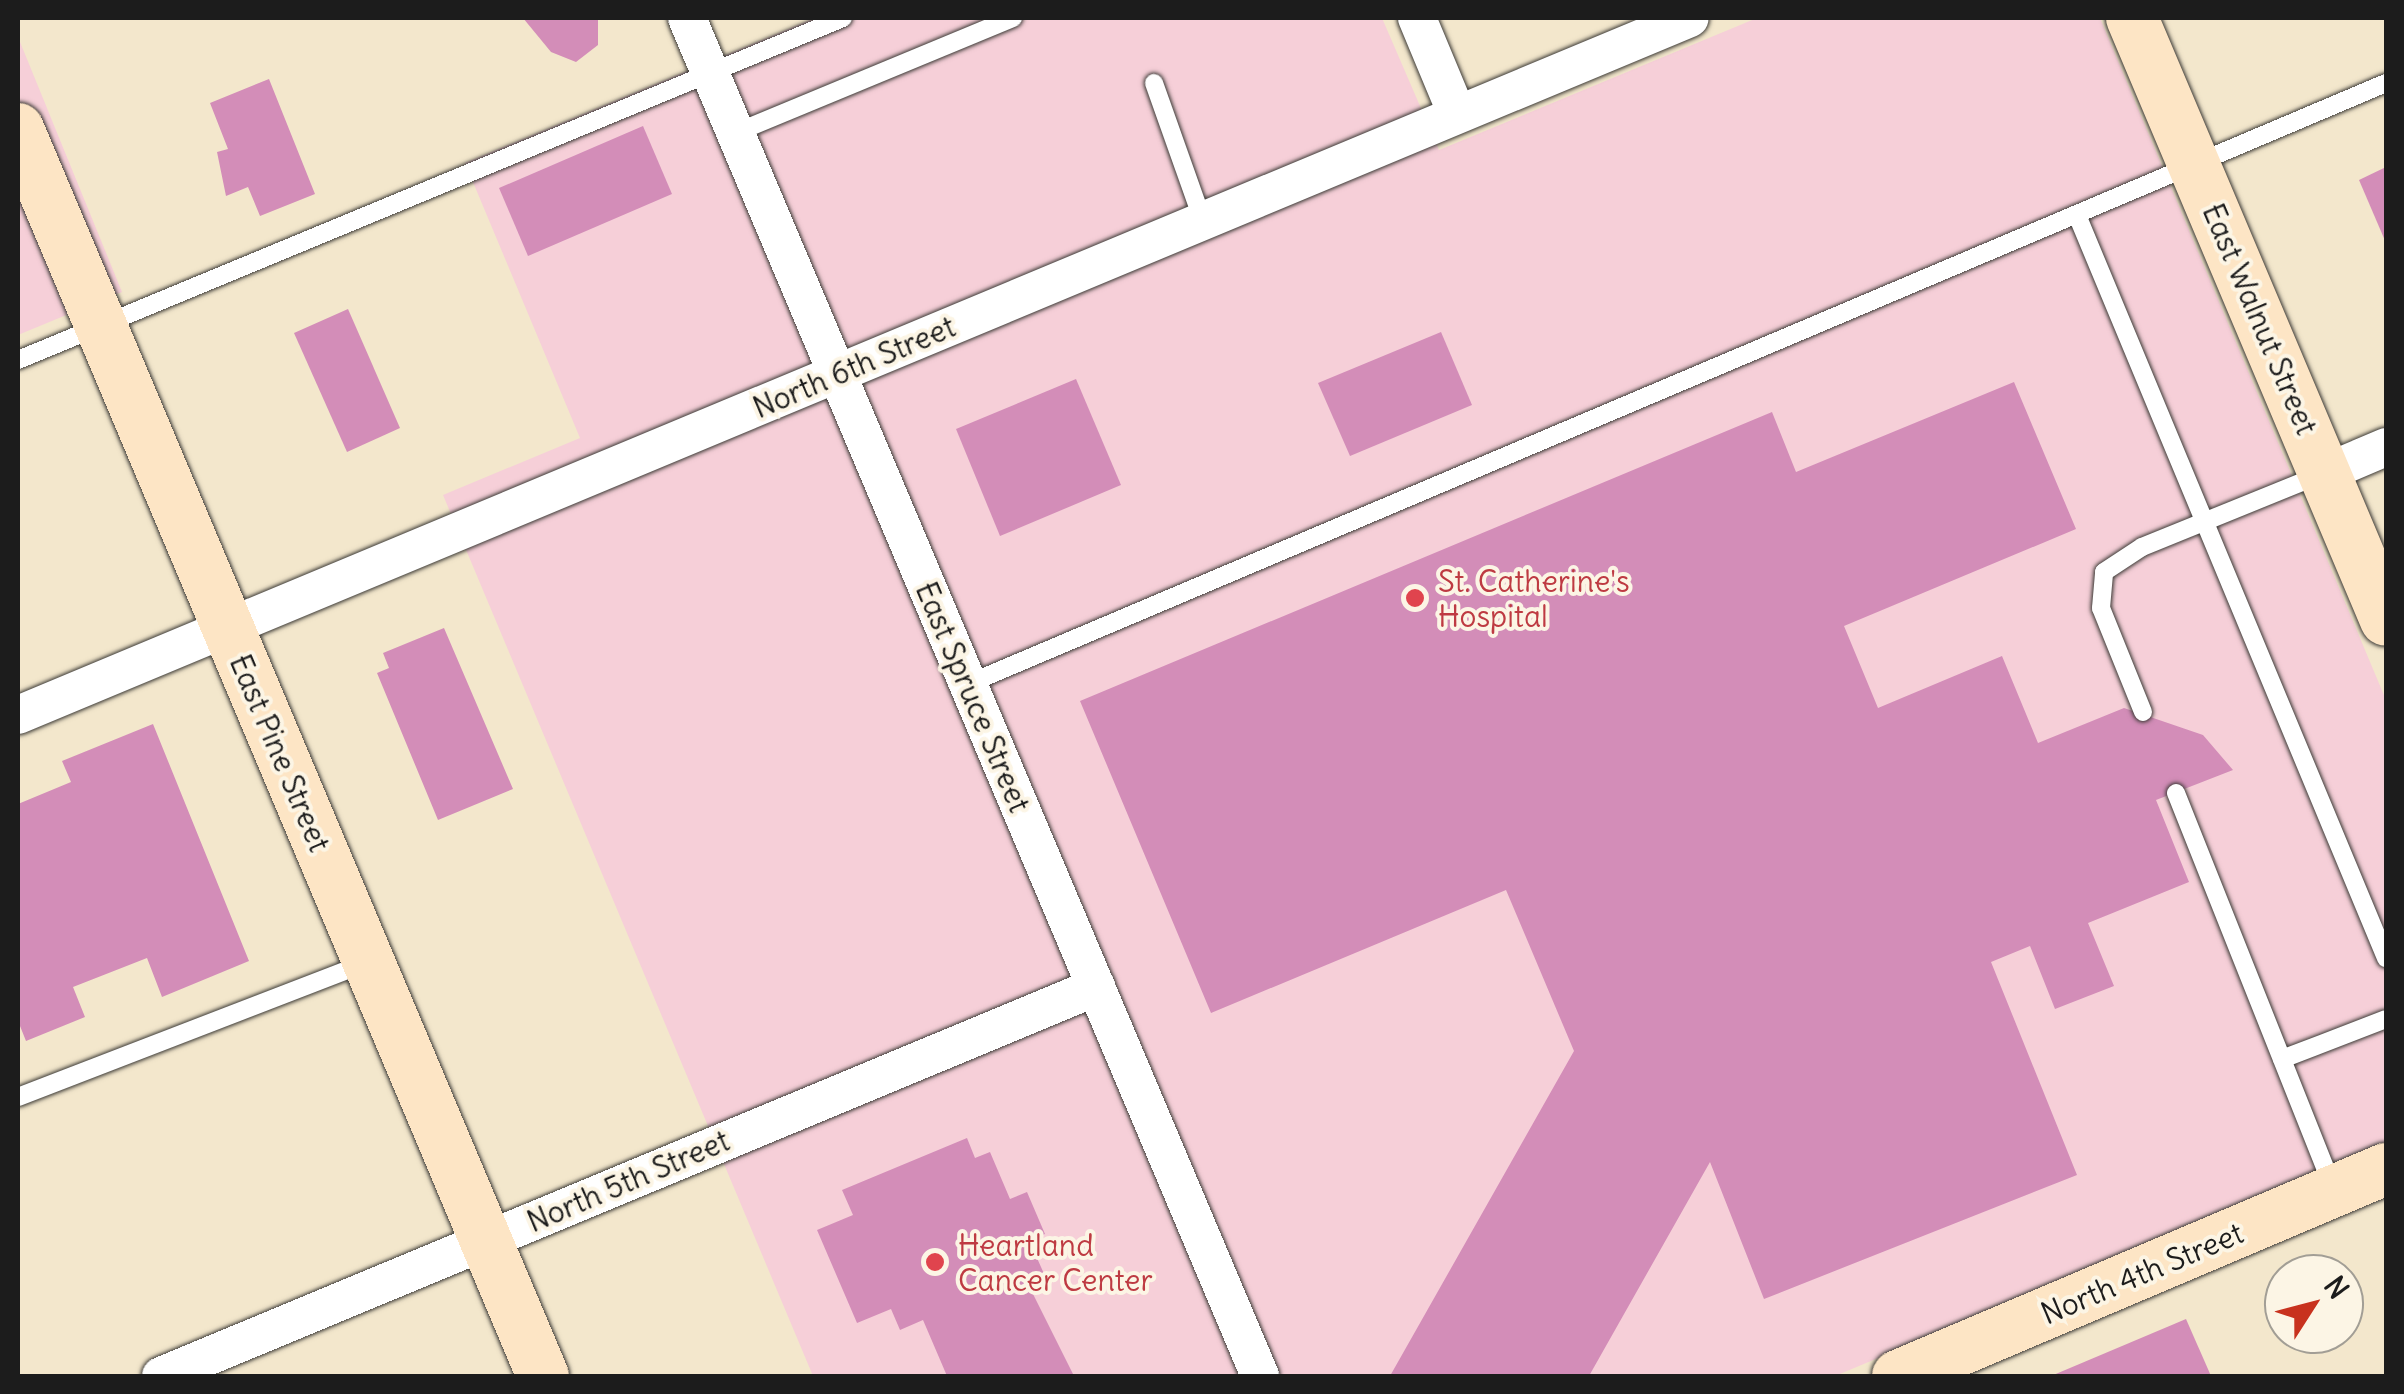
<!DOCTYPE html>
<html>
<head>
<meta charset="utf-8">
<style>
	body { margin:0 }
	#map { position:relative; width:2404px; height:1394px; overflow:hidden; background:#f3e7cc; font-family:Delius,sans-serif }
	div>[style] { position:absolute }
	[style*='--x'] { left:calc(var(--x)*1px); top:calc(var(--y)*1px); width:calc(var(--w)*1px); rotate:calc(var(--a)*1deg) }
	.built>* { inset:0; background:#f6cfd8 }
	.building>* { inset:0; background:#d38db8 }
	.roads { filter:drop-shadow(0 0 2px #3c3a36) drop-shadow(0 0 2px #3c3a36) }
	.lane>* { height:18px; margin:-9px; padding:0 9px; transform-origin:9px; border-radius:9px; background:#fff }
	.street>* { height:38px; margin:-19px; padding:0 19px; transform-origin:19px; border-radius:19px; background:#fff }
	.secondary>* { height:52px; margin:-26px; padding:0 26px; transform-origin:26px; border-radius:26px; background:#fde5c5 }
	.dots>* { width:28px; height:28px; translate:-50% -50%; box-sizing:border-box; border:5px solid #fcf5e5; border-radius:50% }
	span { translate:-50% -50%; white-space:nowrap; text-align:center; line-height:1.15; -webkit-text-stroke:8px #fcf5e5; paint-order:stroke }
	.street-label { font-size:30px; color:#1c1c1c }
	.health-label { font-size:30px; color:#be3a42 }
	.left { translate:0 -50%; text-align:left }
	.frame { position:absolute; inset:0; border:20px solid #1c1c1c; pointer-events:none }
	.north { position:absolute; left:2264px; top:1254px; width:100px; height:100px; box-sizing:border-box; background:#fcf5e5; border:2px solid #a29e95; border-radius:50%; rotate:54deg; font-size:28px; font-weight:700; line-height:40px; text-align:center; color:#1c1c1c }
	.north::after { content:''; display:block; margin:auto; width:35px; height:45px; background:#c8321e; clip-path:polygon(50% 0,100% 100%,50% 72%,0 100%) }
</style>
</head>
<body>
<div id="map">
	<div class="built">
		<div style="clip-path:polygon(815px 18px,1382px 18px,1439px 150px,1757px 18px,2100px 18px,2386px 700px,2386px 1146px,1835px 1376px,813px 1376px,443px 495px,580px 438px,465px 163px)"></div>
		<div style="clip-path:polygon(18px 37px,122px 292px,18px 335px)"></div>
	</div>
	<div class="building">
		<div style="clip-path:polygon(523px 18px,598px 18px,598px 45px,576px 62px,551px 52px)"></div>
		<div style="clip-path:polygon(269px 79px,315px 194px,260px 216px,248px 187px,226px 196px,217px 152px,228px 149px,210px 103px)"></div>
		<div style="clip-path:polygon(643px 126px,672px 194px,528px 256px,499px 188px)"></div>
		<div style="clip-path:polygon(2386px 167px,2386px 243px,2359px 180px)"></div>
		<div style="clip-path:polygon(348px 309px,400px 428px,347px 452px,294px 333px)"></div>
		<div style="clip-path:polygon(1441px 332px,1472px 405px,1350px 456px,1318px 383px)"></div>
		<div style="clip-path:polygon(1076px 379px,1121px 485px,1000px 536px,956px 429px)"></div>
		<div style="clip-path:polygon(2014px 382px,2076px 529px,1844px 626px,1878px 708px,2002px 656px,2038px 743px,2124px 708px,2203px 735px,2233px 770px,2156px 800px,2189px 882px,2088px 923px,2114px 986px,2055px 1009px,2030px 946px,1991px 962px,2077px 1175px,1764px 1299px,1710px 1162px,1589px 1376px,1390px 1376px,1574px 1051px,1506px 890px,1211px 1013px,1080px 701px,1772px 412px,1796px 472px)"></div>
		<div style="clip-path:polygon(444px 628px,513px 789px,438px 820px,377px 673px,389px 668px,383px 653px)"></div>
		<div style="clip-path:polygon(153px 724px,249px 961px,162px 997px,147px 958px,73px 987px,85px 1017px,26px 1041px,18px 1021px,18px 804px,71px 782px,62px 761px)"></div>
		<div style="clip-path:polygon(967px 1138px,975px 1158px,990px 1152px,1010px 1199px,1027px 1192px,1045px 1234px,1029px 1240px,1049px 1285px,1032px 1292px,1074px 1376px,947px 1376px,923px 1320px,900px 1330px,891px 1309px,857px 1323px,817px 1230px,853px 1215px,842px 1190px)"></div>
		<div style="clip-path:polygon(2186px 1319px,2211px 1376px,2051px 1376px)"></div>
	</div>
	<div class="roads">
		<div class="lane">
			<div style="--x:1154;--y:83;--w:146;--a:70.5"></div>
			<div style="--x:735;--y:133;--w:301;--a:-22.5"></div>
			<div style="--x:2077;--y:215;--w:805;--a:67.42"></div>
			<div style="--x:18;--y:360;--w:893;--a:-22.52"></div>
			<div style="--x:968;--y:684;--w:1540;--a:-22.97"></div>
			<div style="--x:2143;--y:712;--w:112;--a:-112"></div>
			<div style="--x:2101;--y:608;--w:36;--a:-85"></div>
			<div style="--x:2104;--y:572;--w:45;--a:-33.3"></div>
			<div style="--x:2142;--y:547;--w:191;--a:-22.1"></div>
			<div style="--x:2176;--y:793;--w:423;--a:68.3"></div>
			<div style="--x:2282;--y:1059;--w:111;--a:-21"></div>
			<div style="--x:18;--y:1097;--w:370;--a:-21.1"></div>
		</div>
		<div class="street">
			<div style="--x:687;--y:18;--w:1474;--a:67.12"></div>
			<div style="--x:1417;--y:18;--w:104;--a:67.4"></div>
			<div style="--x:2325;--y:473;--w:66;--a:-23.1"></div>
			<div style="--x:18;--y:715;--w:1811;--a:-22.63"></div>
			<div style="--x:161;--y:1376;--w:1013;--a:-22.59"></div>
		</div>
		<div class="secondary">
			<div style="--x:2132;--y:18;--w:653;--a:67.12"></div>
			<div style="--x:18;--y:129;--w:1353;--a:67.17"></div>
			<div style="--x:1898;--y:1376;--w:530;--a:-22.99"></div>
		</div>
	</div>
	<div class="dots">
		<div style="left:1415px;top:598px;background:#e0444e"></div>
		<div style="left:935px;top:1262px;background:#e0444e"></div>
	</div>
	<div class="street-label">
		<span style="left:2260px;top:319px;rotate:67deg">East Walnut Street</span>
		<span style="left:854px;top:367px;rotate:-23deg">North 6th Street</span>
		<span style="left:973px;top:697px;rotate:67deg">East Spruce Street</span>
		<span style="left:280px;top:753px;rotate:67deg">East Pine Street</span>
		<span style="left:628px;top:1181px;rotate:-23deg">North 5th Street</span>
		<span style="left:2142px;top:1273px;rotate:-23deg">North 4th Street</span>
	</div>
	<div class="health-label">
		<span class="left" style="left:1438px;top:598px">St. Catherine's<br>Hospital</span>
		<span class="left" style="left:958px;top:1262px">Heartland<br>Cancer Center</span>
	</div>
	<div class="frame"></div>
	<div class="north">N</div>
</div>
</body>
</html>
